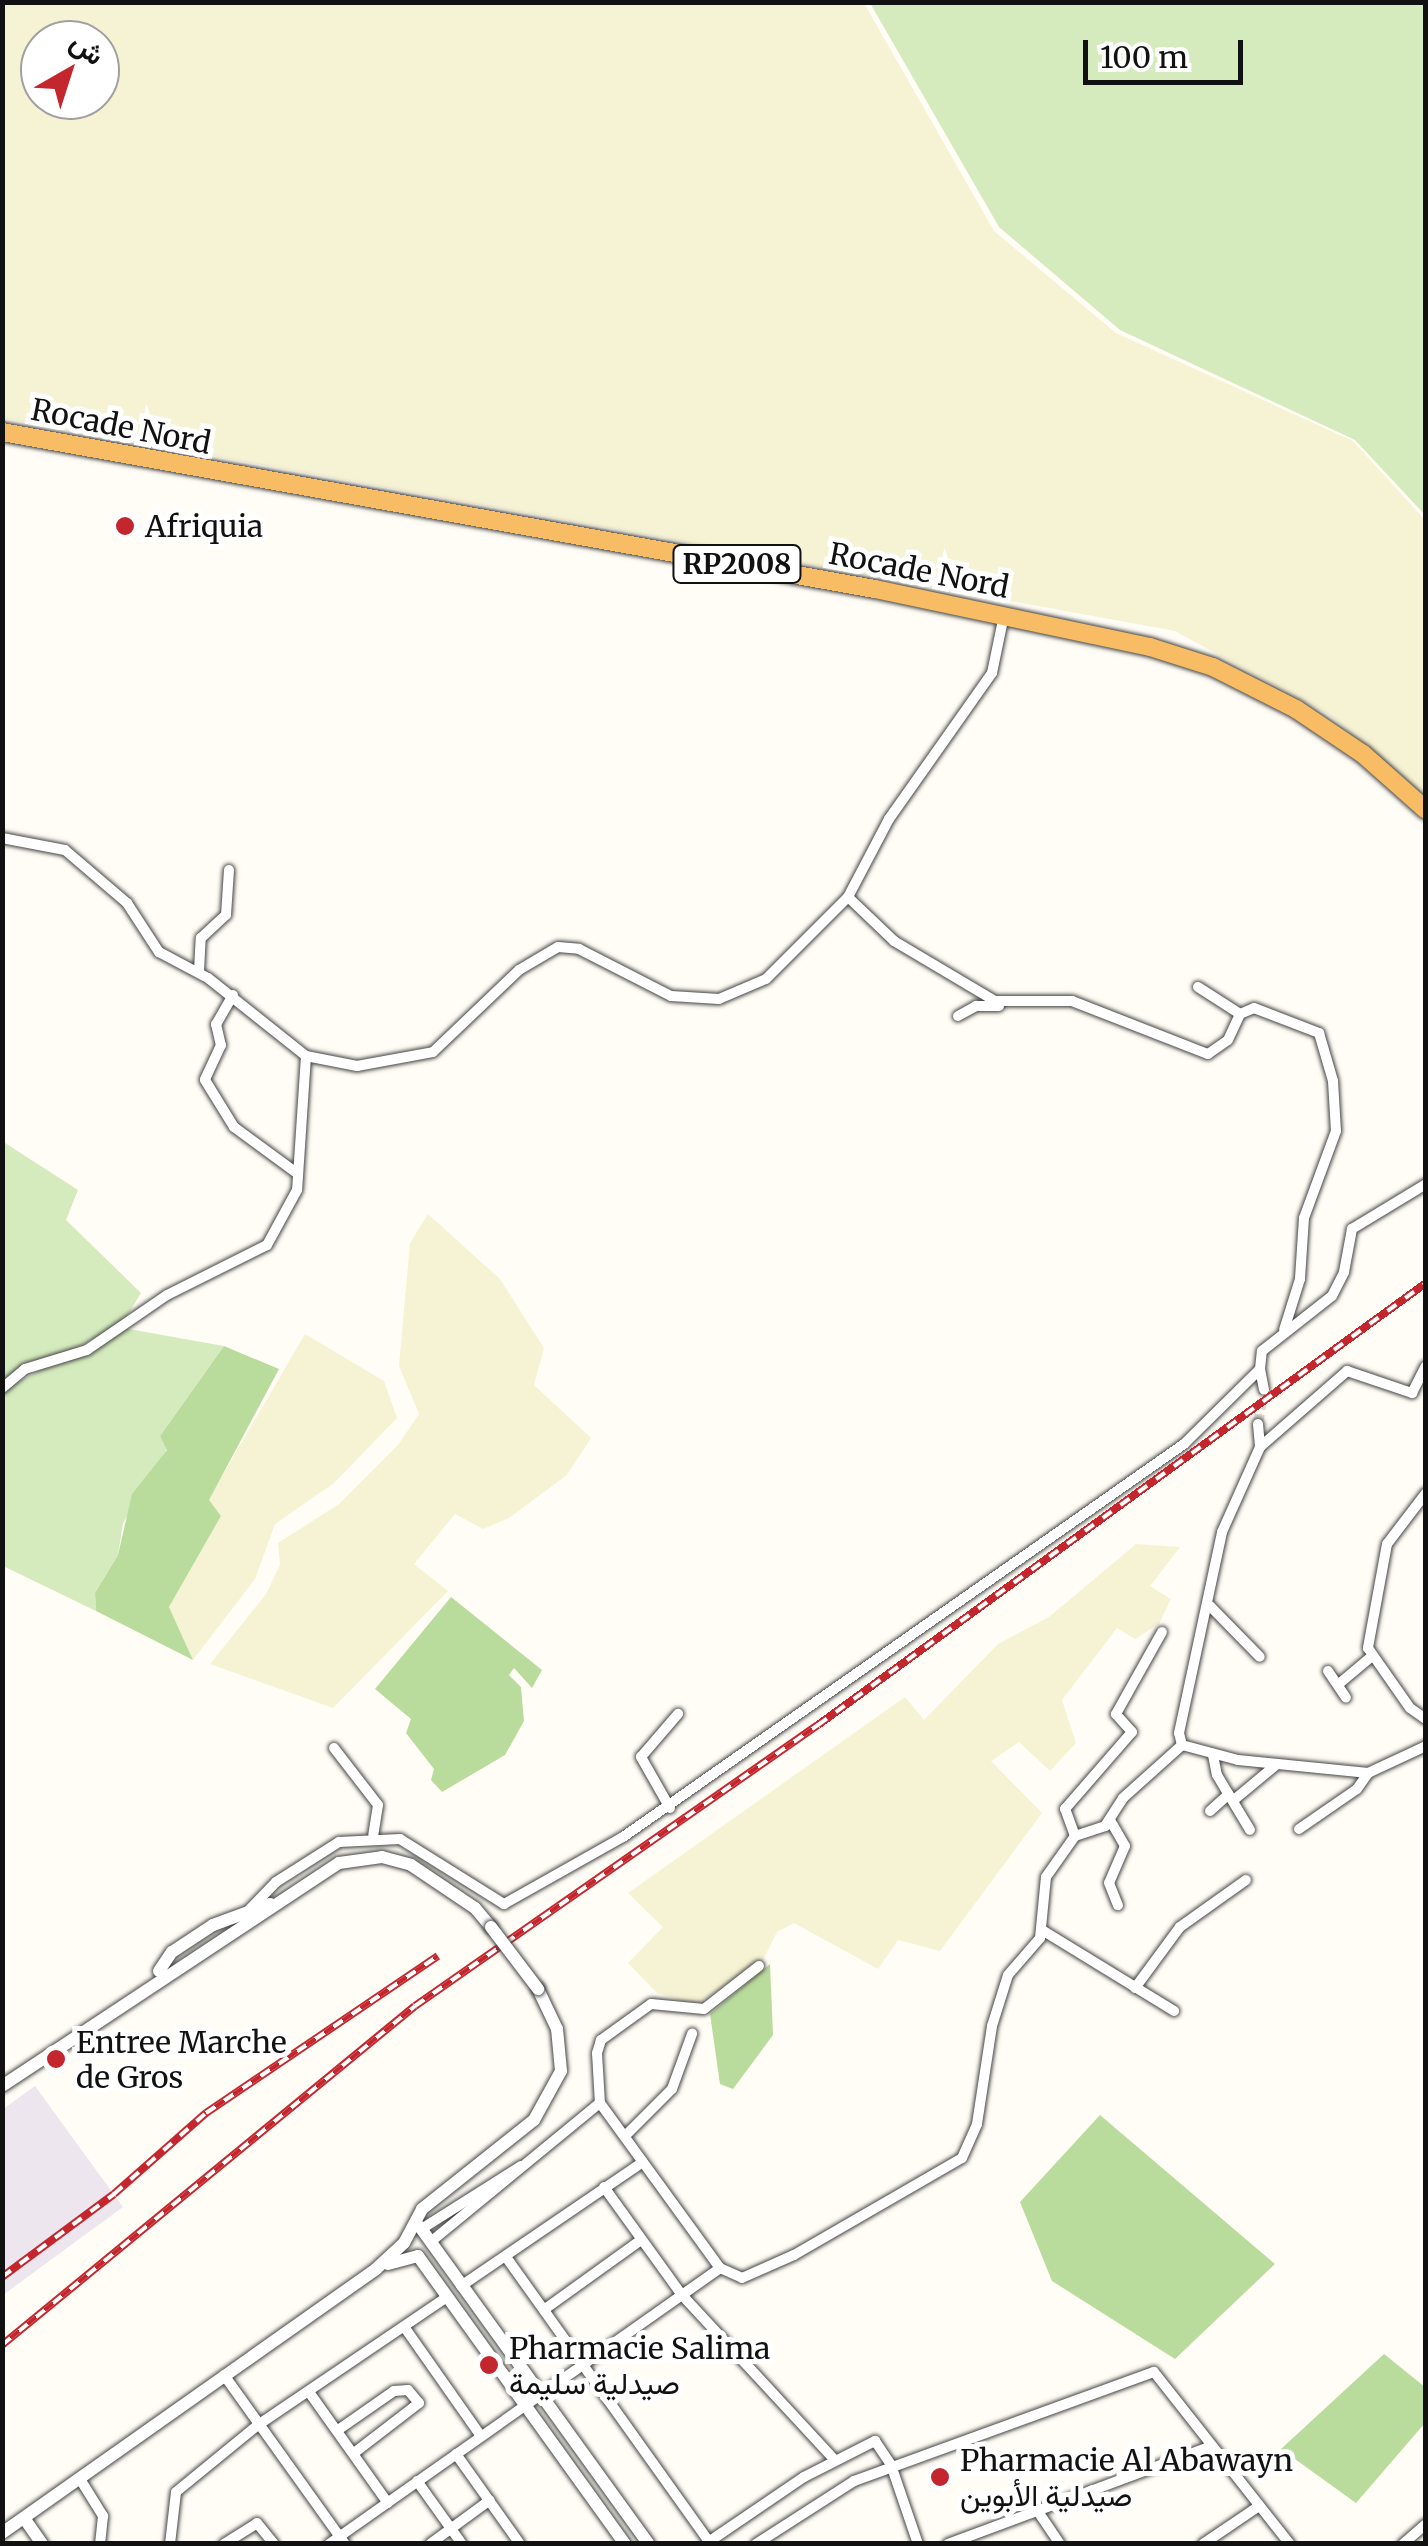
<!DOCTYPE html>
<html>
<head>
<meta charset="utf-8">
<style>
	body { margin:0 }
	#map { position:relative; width:1428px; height:2546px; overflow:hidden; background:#fffdf5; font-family:Merriweather,Vazirmatn,serif }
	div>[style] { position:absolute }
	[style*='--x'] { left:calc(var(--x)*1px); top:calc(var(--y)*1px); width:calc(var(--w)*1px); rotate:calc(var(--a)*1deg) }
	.industrial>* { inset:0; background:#eee6ef }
	.farmland>* { inset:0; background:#f6f3d4 }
	.green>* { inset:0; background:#d5ebbd }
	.forest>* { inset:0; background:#b9dc9c }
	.minor-tunnel>* { height:10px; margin-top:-5px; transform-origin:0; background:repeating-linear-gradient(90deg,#dbdad3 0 10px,transparent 0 15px) }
	.roads { filter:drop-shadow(0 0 2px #444) drop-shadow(0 0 2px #444) }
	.minor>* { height:10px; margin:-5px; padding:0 5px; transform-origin:5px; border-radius:5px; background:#fff }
	.tertiary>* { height:12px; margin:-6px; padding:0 6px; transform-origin:6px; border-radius:6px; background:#fff }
	.trunk>* { height:18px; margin:-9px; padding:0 9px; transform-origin:9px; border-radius:9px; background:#f7bc64 }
	.rail>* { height:8px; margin-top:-4px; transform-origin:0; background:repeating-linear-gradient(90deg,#fff 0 11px,#c4262e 0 22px); box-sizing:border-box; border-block:2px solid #c4262e }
	.bridges { filter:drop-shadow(0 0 2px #444) drop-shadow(0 0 2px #444) }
	.tertiary-bridge>* { height:12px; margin:-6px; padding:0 6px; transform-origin:6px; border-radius:6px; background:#fff }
	.dots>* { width:28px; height:28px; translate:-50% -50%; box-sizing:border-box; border:5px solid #fff; border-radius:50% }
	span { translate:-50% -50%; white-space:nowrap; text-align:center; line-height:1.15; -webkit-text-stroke:10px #fff; paint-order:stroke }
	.shield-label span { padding:2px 8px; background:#fff; border:2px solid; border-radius:8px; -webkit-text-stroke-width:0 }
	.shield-label { font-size:28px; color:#111; font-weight:700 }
	.street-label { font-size:30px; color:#111 }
	.poi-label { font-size:30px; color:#111 }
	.left { translate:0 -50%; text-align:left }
	.frame { position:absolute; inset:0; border:5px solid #111; pointer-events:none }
	.north { position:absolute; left:20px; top:20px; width:100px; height:100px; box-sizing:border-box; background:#fff; border:2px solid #a0a0a0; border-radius:50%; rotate:39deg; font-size:28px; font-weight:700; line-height:40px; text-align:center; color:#111 }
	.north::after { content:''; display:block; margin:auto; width:35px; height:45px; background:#c4262e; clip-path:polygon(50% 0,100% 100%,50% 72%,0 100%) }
	.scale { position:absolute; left:1083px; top:40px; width:160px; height:45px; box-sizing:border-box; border:5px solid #111; border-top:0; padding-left:12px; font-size:30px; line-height:35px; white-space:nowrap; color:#111; -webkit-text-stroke:8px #fff; paint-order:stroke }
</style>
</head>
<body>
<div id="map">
	<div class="industrial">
		<div style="clip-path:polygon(35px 2086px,123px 2207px,3px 2295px,3px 2109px)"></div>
	</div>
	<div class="farmland">
		<div style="clip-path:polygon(evenodd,2px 3px,864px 3px,994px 231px,1116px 333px,1353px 441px,1425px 520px,1425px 796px,1329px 715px,1175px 631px,3px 418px,2px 3px,40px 40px,100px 40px,100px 100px,40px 100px,40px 40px)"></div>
		<div style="clip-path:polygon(428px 1214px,500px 1279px,544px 1348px,534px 1385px,591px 1438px,567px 1475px,509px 1518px,483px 1529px,455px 1514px,414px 1564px,448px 1591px,333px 1708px,210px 1664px,266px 1594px,280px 1565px,278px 1543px,339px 1504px,398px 1445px,419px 1414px,399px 1366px,410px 1243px)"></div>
		<div style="clip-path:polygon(305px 1334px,384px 1381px,397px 1418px,334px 1483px,275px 1524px,255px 1579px,193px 1660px,169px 1607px,221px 1516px,208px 1500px)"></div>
		<div style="clip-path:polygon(1136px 1544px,1180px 1547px,1150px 1586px,1171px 1599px,1159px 1624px,1135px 1639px,1117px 1628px,1062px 1700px,1076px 1743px,1050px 1771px,1019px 1742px,991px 1761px,1042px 1813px,940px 1951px,898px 1940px,878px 1969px,794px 1923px,777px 1932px,762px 1962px,694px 2005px,657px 1993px,628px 1963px,663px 1927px,628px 1893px,905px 1697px,924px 1720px,998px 1644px,1049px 1617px)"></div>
	</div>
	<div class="green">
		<div style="clip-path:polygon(870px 3px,1425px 3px,1425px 515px,1355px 440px,1120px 330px,999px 227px)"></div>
		<div style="clip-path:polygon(2px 1141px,78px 1190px,66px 1220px,141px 1293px,122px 1324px,3px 1385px)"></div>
		<div style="clip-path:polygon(123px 1328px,224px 1346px,160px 1436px,167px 1449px,123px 1523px,118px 1555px,95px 1593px,96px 1611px,3px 1566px,2px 1390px)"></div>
	</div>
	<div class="forest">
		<div style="clip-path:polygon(224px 1346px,279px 1369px,209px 1500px,221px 1516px,169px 1607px,193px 1660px,96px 1611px,95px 1593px,118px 1555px,132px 1494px,167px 1450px,160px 1436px)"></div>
		<div style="clip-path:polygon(451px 1597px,542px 1670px,532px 1688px,514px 1668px,509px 1675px,521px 1687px,524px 1721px,505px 1755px,442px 1792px,431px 1780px,434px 1769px,406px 1733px,411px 1719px,375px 1689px)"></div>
		<div style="clip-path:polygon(770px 1964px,773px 2035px,733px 2089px,720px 2084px,710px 2014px)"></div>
		<div style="clip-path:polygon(1100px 2115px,1275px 2264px,1175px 2359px,1052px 2281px,1020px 2202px)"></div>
		<div style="clip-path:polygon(1384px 2354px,1425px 2387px,1425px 2423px,1356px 2503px,1281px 2449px)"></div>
	</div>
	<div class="minor-tunnel">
		<div style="--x:1258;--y:1424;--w:35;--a:-80"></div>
	</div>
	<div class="roads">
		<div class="minor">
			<div style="--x:2;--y:838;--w:64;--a:10.8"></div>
			<div style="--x:65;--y:850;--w:82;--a:40.5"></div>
			<div style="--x:127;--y:903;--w:59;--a:56.9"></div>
			<div style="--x:159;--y:952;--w:55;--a:28"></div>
			<div style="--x:208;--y:978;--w:125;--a:38.5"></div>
			<div style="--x:306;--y:1056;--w:134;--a:93.8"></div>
			<div style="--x:297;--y:1190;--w:63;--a:118.6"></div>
			<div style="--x:267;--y:1245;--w:112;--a:153.4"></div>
			<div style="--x:167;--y:1295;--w:97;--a:145.5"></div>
			<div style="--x:87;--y:1350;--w:65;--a:163"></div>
			<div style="--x:25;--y:1369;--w:30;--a:140"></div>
			<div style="--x:848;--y:897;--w:64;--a:43.7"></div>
			<div style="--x:894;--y:941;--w:117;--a:30.7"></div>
			<div style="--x:995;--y:1001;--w:77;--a:0"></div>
			<div style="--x:1072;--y:1001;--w:146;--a:21.3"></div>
			<div style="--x:1208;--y:1054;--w:24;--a:-35"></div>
			<div style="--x:1228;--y:1040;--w:29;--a:-65"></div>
			<div style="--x:1240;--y:1014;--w:15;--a:-23"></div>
			<div style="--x:1254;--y:1008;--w:70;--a:21"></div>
			<div style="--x:1319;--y:1033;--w:50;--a:73.7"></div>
			<div style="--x:1333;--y:1081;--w:50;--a:86.6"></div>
			<div style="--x:1336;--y:1131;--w:93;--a:110.2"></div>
			<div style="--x:1304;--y:1218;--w:61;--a:93.8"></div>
			<div style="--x:1300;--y:1279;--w:53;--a:107.4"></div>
			<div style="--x:199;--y:971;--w:33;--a:-87"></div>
			<div style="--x:201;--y:938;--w:34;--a:-43"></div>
			<div style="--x:226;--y:915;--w:45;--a:-86.2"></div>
			<div style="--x:1198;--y:987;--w:50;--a:32.7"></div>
			<div style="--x:233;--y:995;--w:34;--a:120"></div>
			<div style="--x:216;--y:1024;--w:22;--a:77"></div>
			<div style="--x:221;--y:1045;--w:38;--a:115"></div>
			<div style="--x:205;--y:1080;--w:55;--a:58.3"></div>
			<div style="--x:234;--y:1127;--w:79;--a:36.3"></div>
			<div style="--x:958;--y:1016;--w:21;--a:-29"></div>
			<div style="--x:976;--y:1006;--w:23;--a:0"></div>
			<div style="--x:306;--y:1056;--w:52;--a:11.1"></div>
			<div style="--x:357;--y:1066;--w:77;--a:-10.4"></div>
			<div style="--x:433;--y:1052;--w:119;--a:-43.6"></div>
			<div style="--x:519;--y:970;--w:45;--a:-30.5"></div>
			<div style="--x:558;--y:947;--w:21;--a:5"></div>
			<div style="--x:579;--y:949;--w:103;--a:27.1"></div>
			<div style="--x:671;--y:996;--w:48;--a:3.6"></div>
			<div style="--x:719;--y:999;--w:51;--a:-23.1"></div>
			<div style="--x:766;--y:979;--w:116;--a:-45"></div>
			<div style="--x:848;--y:897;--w:88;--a:-62.3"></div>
			<div style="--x:889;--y:819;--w:179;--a:-54.8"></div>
			<div style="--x:992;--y:673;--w:59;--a:-78.3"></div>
			<div style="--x:1260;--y:1369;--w:21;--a:79"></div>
			<div style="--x:1258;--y:1424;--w:23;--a:85"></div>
			<div style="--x:1426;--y:1493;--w:64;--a:127.4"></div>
			<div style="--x:1387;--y:1544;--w:106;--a:100.4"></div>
			<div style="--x:1368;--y:1648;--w:73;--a:55"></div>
			<div style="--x:1410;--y:1708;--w:19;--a:35"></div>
			<div style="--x:1210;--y:1606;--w:71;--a:45.6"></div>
			<div style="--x:1328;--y:1671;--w:32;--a:56"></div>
			<div style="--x:1340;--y:1683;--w:40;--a:-40"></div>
			<div style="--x:1182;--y:1745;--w:12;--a:-104"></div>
			<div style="--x:1179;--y:1733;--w:206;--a:-77.9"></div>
			<div style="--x:1222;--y:1532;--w:93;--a:-65.9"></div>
			<div style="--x:1260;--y:1447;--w:116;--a:-41.1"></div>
			<div style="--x:1347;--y:1371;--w:69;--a:18.7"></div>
			<div style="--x:1412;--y:1393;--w:30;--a:-63"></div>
			<div style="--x:334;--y:1748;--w:72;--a:52.3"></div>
			<div style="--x:378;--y:1805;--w:30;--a:99"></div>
			<div style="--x:1213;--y:1755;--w:20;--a:79"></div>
			<div style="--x:1217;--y:1775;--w:64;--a:59"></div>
			<div style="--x:1235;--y:1799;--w:53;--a:-39.7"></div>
			<div style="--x:670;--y:1808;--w:59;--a:-119.6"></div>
			<div style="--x:641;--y:1757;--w:57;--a:-49.3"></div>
			<div style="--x:1210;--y:1811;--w:25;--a:-42"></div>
			<div style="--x:1110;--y:1820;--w:30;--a:60"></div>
			<div style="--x:1125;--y:1846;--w:40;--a:113.4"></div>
			<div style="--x:1109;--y:1883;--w:24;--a:68"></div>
			<div style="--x:1299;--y:1829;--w:70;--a:-34.6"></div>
			<div style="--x:1357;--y:1789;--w:19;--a:-55"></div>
			<div style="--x:1368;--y:1773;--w:64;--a:-25"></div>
			<div style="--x:1075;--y:1836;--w:32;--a:-18"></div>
			<div style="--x:1105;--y:1826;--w:33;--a:-57"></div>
			<div style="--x:1123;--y:1798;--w:79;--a:-41.9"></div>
			<div style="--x:1182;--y:1745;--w:58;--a:15"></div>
			<div style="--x:1238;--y:1760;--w:131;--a:5.7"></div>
			<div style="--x:249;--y:1910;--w:39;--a:-46"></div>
			<div style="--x:276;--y:1882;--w:75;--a:-32.4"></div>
			<div style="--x:339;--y:1842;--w:61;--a:-2.8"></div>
			<div style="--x:400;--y:1839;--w:123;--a:32"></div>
			<div style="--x:504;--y:1904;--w:137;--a:-29.4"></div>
			<div style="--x:623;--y:1837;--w:685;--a:-35.01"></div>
			<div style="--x:1184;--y:1444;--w:107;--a:-44.6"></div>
			<div style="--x:1260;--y:1369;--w:18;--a:-84"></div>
			<div style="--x:1262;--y:1351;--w:89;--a:-38.2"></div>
			<div style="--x:1332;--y:1296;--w:27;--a:-63"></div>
			<div style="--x:1344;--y:1272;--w:44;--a:-79.5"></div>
			<div style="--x:1352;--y:1229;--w:87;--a:-31.3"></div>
			<div style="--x:1042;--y:1930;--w:155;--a:31.5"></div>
			<div style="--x:759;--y:1966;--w:70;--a:142"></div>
			<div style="--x:704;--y:2009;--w:53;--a:-174.6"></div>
			<div style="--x:651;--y:2004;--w:62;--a:144.2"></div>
			<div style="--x:601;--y:2040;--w:14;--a:107"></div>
			<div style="--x:597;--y:2053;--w:50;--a:86.6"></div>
			<div style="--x:600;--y:2103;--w:204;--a:54"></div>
			<div style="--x:720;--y:2268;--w:24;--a:24"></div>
			<div style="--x:742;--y:2278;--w:57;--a:-23.9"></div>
			<div style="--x:794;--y:2255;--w:194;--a:-30"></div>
			<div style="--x:962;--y:2158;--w:37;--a:-66"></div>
			<div style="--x:977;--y:2124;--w:99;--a:-81.3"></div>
			<div style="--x:992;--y:2026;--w:53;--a:-72.6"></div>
			<div style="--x:1008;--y:1975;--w:49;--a:-49.1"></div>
			<div style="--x:1040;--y:1938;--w:61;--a:-84.4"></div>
			<div style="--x:1046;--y:1877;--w:50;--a:-54.7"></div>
			<div style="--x:1075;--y:1836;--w:29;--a:-110"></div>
			<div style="--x:1065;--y:1809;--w:102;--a:-49"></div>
			<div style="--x:1132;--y:1732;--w:24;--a:-132"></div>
			<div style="--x:1116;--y:1714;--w:94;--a:-60.7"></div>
			<div style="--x:1135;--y:1988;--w:76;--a:-53.6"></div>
			<div style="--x:1180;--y:1927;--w:81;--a:-35.5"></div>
			<div style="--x:626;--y:2135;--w:65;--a:-45"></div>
			<div style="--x:672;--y:2089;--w:59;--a:-70"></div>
			<div style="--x:604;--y:2187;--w:133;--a:54.2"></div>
			<div style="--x:682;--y:2295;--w:225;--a:47.2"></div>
			<div style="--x:423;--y:2228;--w:116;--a:-32.3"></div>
			<div style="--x:433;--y:2240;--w:216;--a:-39.4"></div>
			<div style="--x:506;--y:2257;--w:353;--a:54.5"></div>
			<div style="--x:461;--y:2286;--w:220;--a:-34.3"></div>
			<div style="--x:545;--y:2309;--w:118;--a:-35.7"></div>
			<div style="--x:405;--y:2328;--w:132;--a:54.9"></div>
			<div style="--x:224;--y:2375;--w:208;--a:54.4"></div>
			<div style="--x:309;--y:2392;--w:136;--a:54.6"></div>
			<div style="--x:338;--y:2430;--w:68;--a:-34.9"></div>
			<div style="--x:394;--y:2391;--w:14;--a:-4"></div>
			<div style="--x:408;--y:2390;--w:17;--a:50"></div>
			<div style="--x:419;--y:2403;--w:82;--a:142.4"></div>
			<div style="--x:456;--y:2454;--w:110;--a:54.6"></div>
			<div style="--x:80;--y:2479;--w:44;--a:58.1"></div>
			<div style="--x:103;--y:2516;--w:28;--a:96"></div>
			<div style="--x:417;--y:2481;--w:77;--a:54.5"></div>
			<div style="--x:1039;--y:2513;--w:37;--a:56"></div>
			<div style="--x:707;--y:2543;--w:117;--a:-34.2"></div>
			<div style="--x:804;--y:2477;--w:80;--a:-26.9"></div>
			<div style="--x:875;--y:2441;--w:29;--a:56"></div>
			<div style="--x:891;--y:2465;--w:83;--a:71.1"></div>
			<div style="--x:170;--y:2544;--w:52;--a:-83.4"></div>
			<div style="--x:176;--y:2492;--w:106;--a:-39.3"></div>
			<div style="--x:258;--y:2425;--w:228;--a:-34.1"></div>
			<div style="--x:224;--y:2544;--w:39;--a:-32"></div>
			<div style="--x:257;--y:2523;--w:27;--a:51"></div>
			<div style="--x:329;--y:2544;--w:479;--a:-35.2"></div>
			<div style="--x:430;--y:2544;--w:74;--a:-36.3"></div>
			<div style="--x:756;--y:2544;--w:117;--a:-32.7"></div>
			<div style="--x:854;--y:2481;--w:319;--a:-20"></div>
			<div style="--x:1154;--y:2372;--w:219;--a:51.7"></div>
			<div style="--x:948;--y:2544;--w:278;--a:-20.4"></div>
			<div style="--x:1203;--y:2544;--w:68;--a:-34.2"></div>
			<div style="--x:1403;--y:2544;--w:30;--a:-41"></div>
		</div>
		<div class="tertiary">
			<div style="--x:159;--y:1971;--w:23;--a:-56"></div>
			<div style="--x:172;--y:1952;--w:49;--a:-33.4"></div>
			<div style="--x:213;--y:1925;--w:61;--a:-20.2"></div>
			<div style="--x:2;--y:2086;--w:404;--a:-33.5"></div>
			<div style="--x:339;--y:1863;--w:43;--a:-7.9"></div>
			<div style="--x:382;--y:1857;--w:30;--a:15"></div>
			<div style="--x:411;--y:1865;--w:77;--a:33.9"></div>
			<div style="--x:475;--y:1908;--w:25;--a:50"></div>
			<div style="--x:420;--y:2227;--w:391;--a:54.2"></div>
			<div style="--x:388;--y:2264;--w:31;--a:-15"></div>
			<div style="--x:418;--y:2256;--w:355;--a:54.3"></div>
			<div style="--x:24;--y:2518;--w:32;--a:55"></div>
			<div style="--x:2;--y:2533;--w:458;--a:-35.2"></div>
			<div style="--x:376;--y:2269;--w:38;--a:-43"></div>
			<div style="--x:404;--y:2243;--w:38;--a:-62"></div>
			<div style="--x:422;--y:2209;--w:143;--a:-38.5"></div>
			<div style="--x:534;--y:2120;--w:56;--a:-61.1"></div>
			<div style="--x:561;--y:2071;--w:42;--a:-95.4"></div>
			<div style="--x:557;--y:2029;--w:44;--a:-115.4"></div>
		</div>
		<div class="trunk">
			<div style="--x:2;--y:432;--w:887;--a:10.2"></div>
			<div style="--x:875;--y:589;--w:281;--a:11.9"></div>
			<div style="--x:1150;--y:647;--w:66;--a:17.6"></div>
			<div style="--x:1213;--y:667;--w:93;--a:26.8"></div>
			<div style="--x:1296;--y:709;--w:81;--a:33.9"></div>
			<div style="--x:1363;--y:754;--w:84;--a:41.6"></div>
		</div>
	</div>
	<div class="rail">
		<div style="--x:2;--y:2277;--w:139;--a:-36.5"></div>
		<div style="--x:114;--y:2194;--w:123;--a:-41.4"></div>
		<div style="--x:206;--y:2113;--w:280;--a:-34.1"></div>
		<div style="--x:2;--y:2345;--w:534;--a:-39.38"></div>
		<div style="--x:415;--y:2006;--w:491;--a:-34.9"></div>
		<div style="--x:818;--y:1725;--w:752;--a:-36.02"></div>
	</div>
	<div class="bridges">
		<div class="tertiary-bridge">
			<div style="--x:491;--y:1927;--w:78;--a:52.8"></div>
		</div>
	</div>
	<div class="dots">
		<div style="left:125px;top:526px;background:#c4262e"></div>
		<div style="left:56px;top:2059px;background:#c4262e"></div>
		<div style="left:489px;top:2365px;background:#c4262e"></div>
		<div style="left:940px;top:2477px;background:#c4262e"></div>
	</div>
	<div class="shield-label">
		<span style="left:737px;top:564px">RP2008</span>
	</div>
	<div class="street-label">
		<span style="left:121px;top:426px;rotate:11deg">Rocade Nord</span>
		<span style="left:919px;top:570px;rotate:11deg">Rocade Nord</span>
	</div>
	<div class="poi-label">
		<span class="left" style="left:145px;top:526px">Afriquia</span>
		<span class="left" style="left:76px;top:2059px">Entree Marche<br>de Gros</span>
		<span class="left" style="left:509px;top:2365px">Pharmacie Salima<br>صيدلية سليمة</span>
		<span class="left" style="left:960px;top:2477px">Pharmacie Al Abawayn<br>صيدلية الأبوين</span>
	</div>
	<div class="frame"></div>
	<div class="north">ش</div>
	<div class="scale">100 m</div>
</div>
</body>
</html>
